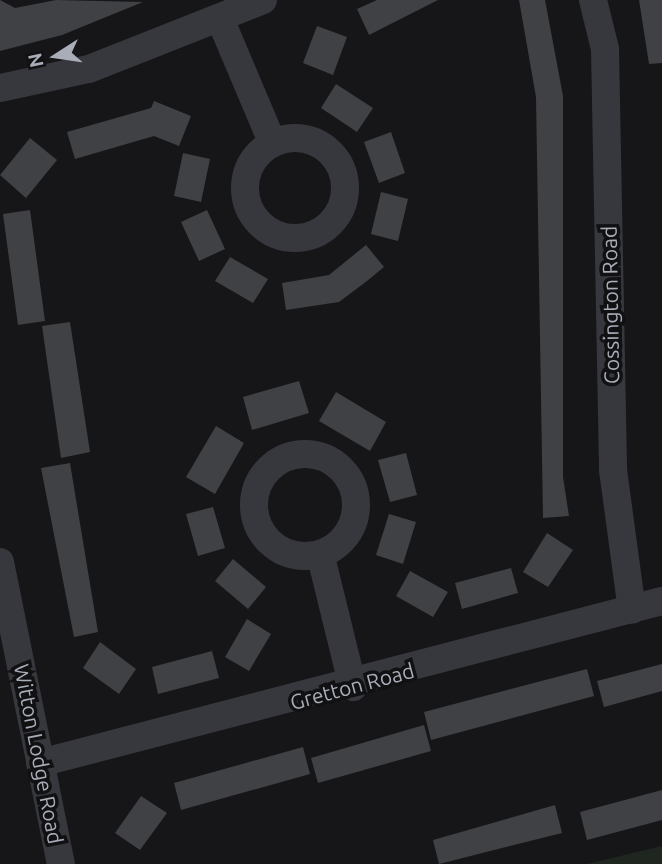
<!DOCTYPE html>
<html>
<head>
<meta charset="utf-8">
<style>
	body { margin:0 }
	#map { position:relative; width:662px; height:864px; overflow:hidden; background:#161618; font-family:Ubuntu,sans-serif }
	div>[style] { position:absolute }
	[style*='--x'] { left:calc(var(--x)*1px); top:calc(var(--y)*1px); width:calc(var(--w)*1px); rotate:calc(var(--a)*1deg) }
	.green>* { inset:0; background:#1e261f }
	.building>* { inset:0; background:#404145 }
	.minor>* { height:28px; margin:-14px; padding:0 14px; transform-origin:14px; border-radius:14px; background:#37383d }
	.minor>.ring { margin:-14px; padding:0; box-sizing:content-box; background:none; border:28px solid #37383d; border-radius:50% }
	span { translate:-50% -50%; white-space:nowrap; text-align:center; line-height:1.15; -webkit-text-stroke:7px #111113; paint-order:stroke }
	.street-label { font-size:21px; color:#a8adb8 }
	.north { position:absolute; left:21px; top:21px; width:70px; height:70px; -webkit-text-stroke:5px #111113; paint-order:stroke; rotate:258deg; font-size:19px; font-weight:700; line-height:28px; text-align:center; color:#a8adb8 }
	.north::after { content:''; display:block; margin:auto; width:24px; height:32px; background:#a8adb8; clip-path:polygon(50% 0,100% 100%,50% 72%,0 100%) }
</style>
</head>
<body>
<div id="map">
	<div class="green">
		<div style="clip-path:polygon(662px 846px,662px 864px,587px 864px)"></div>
	</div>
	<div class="building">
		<div style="clip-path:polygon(0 0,15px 8px,56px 0,143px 2px,62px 35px,0 51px)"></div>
		<div style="clip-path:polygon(377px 0,438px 0,369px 35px,357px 9px)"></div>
		<div style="clip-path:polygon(519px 0,545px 0,563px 96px,563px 477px,569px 516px,543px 518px,536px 97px)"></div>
		<div style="clip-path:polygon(639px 0,662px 0,662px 63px,649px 64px)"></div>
		<div style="clip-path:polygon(317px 26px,347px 37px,333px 75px,303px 63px)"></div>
		<div style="clip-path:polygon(336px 84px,373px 108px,357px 132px,321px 108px)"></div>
		<div style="clip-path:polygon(154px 101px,191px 116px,179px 146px,154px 136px,75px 159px,67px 132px,151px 108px)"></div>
		<div style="clip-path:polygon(391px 132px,405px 173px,379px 183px,364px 142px)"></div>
		<div style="clip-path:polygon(30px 138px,57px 160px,26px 198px,0 175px)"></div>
		<div style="clip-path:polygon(183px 153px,210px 159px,201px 202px,174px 196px)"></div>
		<div style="clip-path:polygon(381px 192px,408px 199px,398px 241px,371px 234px)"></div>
		<div style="clip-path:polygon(30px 210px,45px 321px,18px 325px,3px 214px)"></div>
		<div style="clip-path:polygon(207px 210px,225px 249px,199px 261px,181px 222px)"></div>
		<div style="clip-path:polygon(366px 245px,384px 267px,367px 281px,339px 302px,286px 310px,282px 283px,329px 275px)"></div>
		<div style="clip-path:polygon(230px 257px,268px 279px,253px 303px,215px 281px)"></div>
		<div style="clip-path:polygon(70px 322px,90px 452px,61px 458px,42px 326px)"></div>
		<div style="clip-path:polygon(299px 381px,309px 413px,252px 430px,243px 397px)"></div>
		<div style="clip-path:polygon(336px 392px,386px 422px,370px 451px,319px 421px)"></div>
		<div style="clip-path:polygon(216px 426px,244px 443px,215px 494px,186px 477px)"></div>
		<div style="clip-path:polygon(406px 453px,417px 495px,390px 502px,378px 460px)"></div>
		<div style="clip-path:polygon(70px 463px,98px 632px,74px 637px,41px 468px)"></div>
		<div style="clip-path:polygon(213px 507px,225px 548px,198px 556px,186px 514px)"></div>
		<div style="clip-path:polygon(389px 514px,416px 522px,403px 564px,376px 555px)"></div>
		<div style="clip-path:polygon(547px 533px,573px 550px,548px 587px,523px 572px)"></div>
		<div style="clip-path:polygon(233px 559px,266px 587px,248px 609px,215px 581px)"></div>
		<div style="clip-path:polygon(511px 568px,518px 593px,462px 609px,455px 583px)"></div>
		<div style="clip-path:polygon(410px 571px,448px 592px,433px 617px,396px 596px)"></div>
		<div style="clip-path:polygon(247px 619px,271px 634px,249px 671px,225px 657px)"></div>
		<div style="clip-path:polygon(100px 642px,136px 669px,119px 694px,83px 668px)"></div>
		<div style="clip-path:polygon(212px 651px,219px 678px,158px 694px,152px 667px)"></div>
		<div style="clip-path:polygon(662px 664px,662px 691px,604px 707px,597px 681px)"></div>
		<div style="clip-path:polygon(587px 669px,594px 696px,431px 740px,424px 712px)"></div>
		<div style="clip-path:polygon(424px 725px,431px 751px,318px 783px,311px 758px)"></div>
		<div style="clip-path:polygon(303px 747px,310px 774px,181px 810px,174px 783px)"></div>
		<div style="clip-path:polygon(662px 790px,662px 820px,587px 840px,580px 812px)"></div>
		<div style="clip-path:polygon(141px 796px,167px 813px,140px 850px,115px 833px)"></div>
		<div style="clip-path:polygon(555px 805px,562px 833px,439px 864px,433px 840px)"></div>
	</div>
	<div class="minor">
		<div style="--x:593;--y:0;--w:50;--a:76.2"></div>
		<div style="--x:605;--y:49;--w:421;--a:88.9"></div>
		<div style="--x:613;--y:470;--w:141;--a:82.3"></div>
		<div style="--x:221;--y:21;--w:131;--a:67.1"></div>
		<div style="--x:0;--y:88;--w:91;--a:-12.1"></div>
		<div style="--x:89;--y:69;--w:187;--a:-21.6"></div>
		<div class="ring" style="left:245px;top:138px;width:72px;height:72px"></div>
		<div class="ring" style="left:254px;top:454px;width:74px;height:74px"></div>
		<div style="--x:321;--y:557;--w:134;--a:76.2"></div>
		<div style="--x:0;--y:562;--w:308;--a:78.6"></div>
		<div style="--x:40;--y:763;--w:643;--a:-14.6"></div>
	</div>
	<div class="street-label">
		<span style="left:610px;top:305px;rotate:-91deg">Cossington Road</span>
		<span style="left:352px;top:686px;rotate:-15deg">Gretton Road</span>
		<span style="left:39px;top:754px;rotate:79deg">Witton Lodge Road</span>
	</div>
	<div class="north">N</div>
</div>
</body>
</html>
